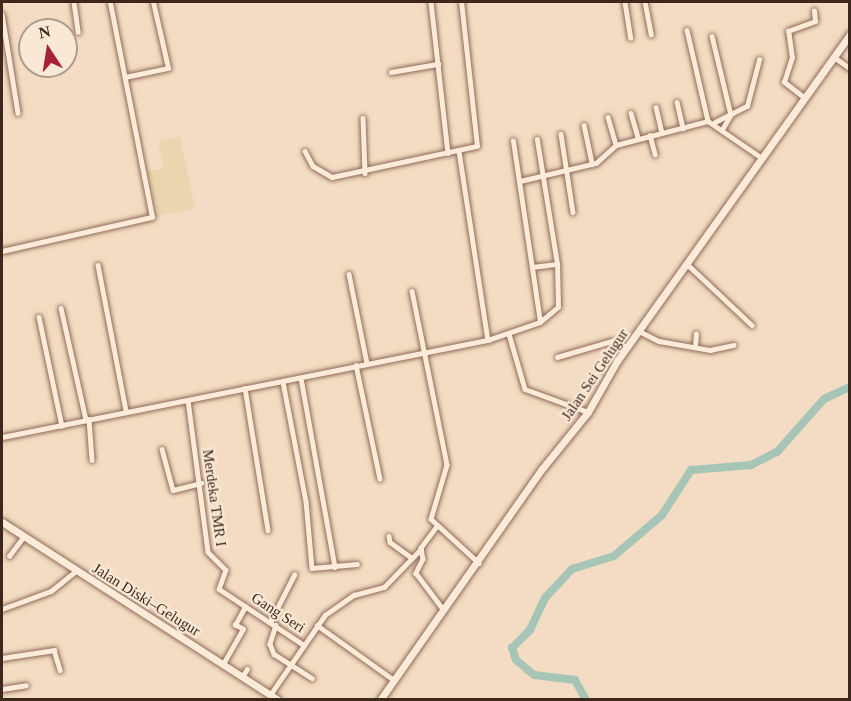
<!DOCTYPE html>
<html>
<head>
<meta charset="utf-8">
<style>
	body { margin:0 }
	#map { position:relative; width:851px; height:701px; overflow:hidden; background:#f3dcc3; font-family:"Times New Roman",serif }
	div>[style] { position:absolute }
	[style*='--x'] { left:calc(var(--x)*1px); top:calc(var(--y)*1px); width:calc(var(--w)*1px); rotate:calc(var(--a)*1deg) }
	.farmland>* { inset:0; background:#e9d6af }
	.river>* { height:8px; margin:-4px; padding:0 4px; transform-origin:4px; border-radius:4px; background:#a6c5b6 }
	.roads { filter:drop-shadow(0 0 2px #906b57) drop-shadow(0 0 2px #906b57) }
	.street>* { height:4.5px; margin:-2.25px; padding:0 2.25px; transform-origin:2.25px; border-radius:2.25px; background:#fcebd8 }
	.secondary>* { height:7px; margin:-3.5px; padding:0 3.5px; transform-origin:3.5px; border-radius:3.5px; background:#fcebd8 }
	span { translate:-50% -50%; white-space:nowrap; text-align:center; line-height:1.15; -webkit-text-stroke:4.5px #f9e8d4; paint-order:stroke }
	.street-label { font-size:15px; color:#3e271d }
	.frame { position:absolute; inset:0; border:3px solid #3e271d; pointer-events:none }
	.north { position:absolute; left:18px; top:18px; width:60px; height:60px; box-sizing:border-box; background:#f9e8d4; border:2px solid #ae9b8b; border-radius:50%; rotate:348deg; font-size:16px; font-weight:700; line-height:24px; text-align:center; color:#3e271d }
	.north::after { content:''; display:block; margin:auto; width:21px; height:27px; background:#a62039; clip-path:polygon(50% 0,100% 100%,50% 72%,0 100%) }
</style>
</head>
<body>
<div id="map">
	<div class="farmland">
		<div style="clip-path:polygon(180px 137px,195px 208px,158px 216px,148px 171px,164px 168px,158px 142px)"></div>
	</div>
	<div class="river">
		<div style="--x:586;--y:700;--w:23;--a:-119"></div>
		<div style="--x:575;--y:680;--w:41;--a:-173"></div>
		<div style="--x:534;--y:675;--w:23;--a:-140"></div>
		<div style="--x:516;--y:660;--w:13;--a:-108"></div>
		<div style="--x:512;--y:648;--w:25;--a:-45"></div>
		<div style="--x:530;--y:630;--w:35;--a:-65"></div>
		<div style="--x:545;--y:598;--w:40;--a:-47"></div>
		<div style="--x:572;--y:569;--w:44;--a:-17.2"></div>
		<div style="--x:614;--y:556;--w:63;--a:-40.5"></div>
		<div style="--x:662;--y:515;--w:54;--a:-57.2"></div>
		<div style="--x:691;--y:470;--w:60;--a:-4.8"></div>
		<div style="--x:751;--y:465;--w:29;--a:-27"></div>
		<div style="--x:777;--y:452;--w:71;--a:-48.4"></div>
		<div style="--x:824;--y:399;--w:29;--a:-25"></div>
	</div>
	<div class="roads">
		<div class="street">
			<div style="--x:74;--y:2;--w:30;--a:82"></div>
			<div style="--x:431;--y:2;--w:152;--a:83.6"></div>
			<div style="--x:625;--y:2;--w:36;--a:81"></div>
			<div style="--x:645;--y:2;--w:33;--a:79"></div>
			<div style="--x:2;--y:14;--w:100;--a:80.8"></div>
			<div style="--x:687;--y:30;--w:93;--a:77"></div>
			<div style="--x:712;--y:36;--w:81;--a:76.5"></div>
			<div style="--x:731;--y:115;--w:16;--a:120"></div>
			<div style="--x:834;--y:57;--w:19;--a:35"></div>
			<div style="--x:391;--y:72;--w:48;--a:-9.7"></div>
			<div style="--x:125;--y:77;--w:44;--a:-11.8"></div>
			<div style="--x:168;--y:68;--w:68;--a:-102.8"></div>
			<div style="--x:803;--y:97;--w:24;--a:-142"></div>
			<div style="--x:784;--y:82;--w:25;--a:-72"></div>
			<div style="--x:792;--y:58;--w:27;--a:-98"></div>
			<div style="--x:788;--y:31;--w:29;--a:-20"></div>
			<div style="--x:815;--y:21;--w:10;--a:-96"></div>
			<div style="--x:677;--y:102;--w:27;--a:77"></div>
			<div style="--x:656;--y:107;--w:26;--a:77"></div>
			<div style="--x:631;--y:113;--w:26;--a:74"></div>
			<div style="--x:608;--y:117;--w:29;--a:74"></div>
			<div style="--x:363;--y:118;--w:55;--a:87.9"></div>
			<div style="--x:715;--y:122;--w:36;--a:-27"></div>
			<div style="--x:747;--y:106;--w:48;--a:-75.4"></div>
			<div style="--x:584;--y:125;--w:40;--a:78"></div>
			<div style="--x:561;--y:134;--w:79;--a:81.3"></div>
			<div style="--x:650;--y:135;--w:20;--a:75"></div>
			<div style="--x:305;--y:151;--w:17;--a:62"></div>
			<div style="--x:313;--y:166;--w:22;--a:30"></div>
			<div style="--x:332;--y:177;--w:148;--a:-12.1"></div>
			<div style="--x:477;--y:146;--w:145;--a:-96.3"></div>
			<div style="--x:459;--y:151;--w:191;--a:81.3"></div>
			<div style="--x:520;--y:181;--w:78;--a:-13.3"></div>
			<div style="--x:596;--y:163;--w:27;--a:-42"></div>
			<div style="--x:616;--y:145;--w:95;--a:-14.6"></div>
			<div style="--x:708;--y:121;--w:65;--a:34.4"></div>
			<div style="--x:2;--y:251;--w:154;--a:-12.8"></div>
			<div style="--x:152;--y:217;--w:219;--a:-101.1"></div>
			<div style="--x:687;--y:264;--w:89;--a:43.2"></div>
			<div style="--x:98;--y:265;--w:149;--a:79.1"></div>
			<div style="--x:532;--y:267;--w:25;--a:-7"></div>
			<div style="--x:557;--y:264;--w:126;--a:-99.2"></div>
			<div style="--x:349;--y:274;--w:91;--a:78.6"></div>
			<div style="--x:412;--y:291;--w:177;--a:78.6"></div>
			<div style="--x:447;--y:465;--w:56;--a:106.5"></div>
			<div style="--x:431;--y:519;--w:65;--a:42.5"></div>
			<div style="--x:61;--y:308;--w:115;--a:77.4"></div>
			<div style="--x:39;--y:317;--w:111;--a:78.1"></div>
			<div style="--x:540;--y:322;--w:23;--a:-40"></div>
			<div style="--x:558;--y:307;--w:43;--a:-91.3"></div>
			<div style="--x:641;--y:332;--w:20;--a:27"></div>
			<div style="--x:659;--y:341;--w:52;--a:10"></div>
			<div style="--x:710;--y:350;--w:24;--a:-12"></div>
			<div style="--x:509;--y:334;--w:57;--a:73.8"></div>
			<div style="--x:525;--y:389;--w:67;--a:20.1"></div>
			<div style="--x:695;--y:347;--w:13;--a:-86"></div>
			<div style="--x:557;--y:357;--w:57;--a:-16.2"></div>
			<div style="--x:612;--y:341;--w:17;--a:21"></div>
			<div style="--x:356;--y:365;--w:116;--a:78.1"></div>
			<div style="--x:301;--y:378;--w:192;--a:79.8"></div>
			<div style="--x:283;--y:382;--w:121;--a:79.1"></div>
			<div style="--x:306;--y:501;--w:67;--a:84.9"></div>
			<div style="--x:312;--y:568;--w:45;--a:-5.1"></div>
			<div style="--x:245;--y:388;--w:144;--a:80.8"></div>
			<div style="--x:188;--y:400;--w:153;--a:82.5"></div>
			<div style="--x:208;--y:552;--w:25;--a:45"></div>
			<div style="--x:226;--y:570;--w:20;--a:110"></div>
			<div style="--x:219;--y:589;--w:102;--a:33.4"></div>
			<div style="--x:89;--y:419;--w:41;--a:85.8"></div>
			<div style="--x:2;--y:437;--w:496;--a:-11.3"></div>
			<div style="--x:488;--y:340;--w:55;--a:-19.1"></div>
			<div style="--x:540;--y:322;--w:183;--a:-98.5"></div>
			<div style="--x:162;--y:449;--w:42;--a:75"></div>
			<div style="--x:173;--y:490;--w:29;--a:-14"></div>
			<div style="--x:436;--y:528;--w:25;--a:127"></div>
			<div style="--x:421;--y:548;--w:11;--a:80"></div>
			<div style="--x:423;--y:559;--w:16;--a:117"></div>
			<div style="--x:416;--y:573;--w:45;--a:53.1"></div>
			<div style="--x:389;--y:536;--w:6;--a:81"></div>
			<div style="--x:390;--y:542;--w:27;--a:36"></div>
			<div style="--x:9;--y:556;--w:25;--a:-53"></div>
			<div style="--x:2;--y:609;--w:52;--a:-20.2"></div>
			<div style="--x:51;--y:591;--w:32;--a:-39"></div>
			<div style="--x:270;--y:622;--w:53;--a:-62.9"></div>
			<div style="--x:276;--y:625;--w:20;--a:108"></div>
			<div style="--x:270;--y:644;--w:11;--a:68"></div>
			<div style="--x:274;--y:654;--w:45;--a:32.3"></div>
			<div style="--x:317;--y:625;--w:95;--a:35.5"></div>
			<div style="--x:2;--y:658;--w:53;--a:-8.7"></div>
			<div style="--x:54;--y:650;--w:21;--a:73"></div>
			<div style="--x:223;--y:664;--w:40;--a:-60.3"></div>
			<div style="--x:243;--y:629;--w:9;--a:-153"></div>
			<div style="--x:235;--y:625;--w:21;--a:-61"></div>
			<div style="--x:242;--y:677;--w:9;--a:-58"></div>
			<div style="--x:2;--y:689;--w:24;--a:-9"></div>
			<div style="--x:270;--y:695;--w:97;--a:-55.5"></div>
			<div style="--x:325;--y:615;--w:35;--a:-35"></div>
			<div style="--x:354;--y:595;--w:31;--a:-15"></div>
			<div style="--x:384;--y:587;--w:53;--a:-45.8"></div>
		</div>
		<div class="secondary">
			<div style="--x:2;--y:522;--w:328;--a:32.8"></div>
			<div style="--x:380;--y:700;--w:281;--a:-55"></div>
			<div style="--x:541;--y:470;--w:75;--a:-51"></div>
			<div style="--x:588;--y:412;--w:59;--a:-60.4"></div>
			<div style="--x:617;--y:361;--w:402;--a:-54.5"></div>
		</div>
	</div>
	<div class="street-label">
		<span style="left:595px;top:375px;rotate:-56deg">Jalan Sei Gelugur</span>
		<span style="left:214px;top:498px;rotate:82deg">Merdeka TMR I</span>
		<span style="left:146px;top:600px;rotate:32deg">Jalan Diski–Gelugur</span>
		<span style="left:278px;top:613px;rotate:33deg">Gang Seri</span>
	</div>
	<div class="frame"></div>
	<div class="north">N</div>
</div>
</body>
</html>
